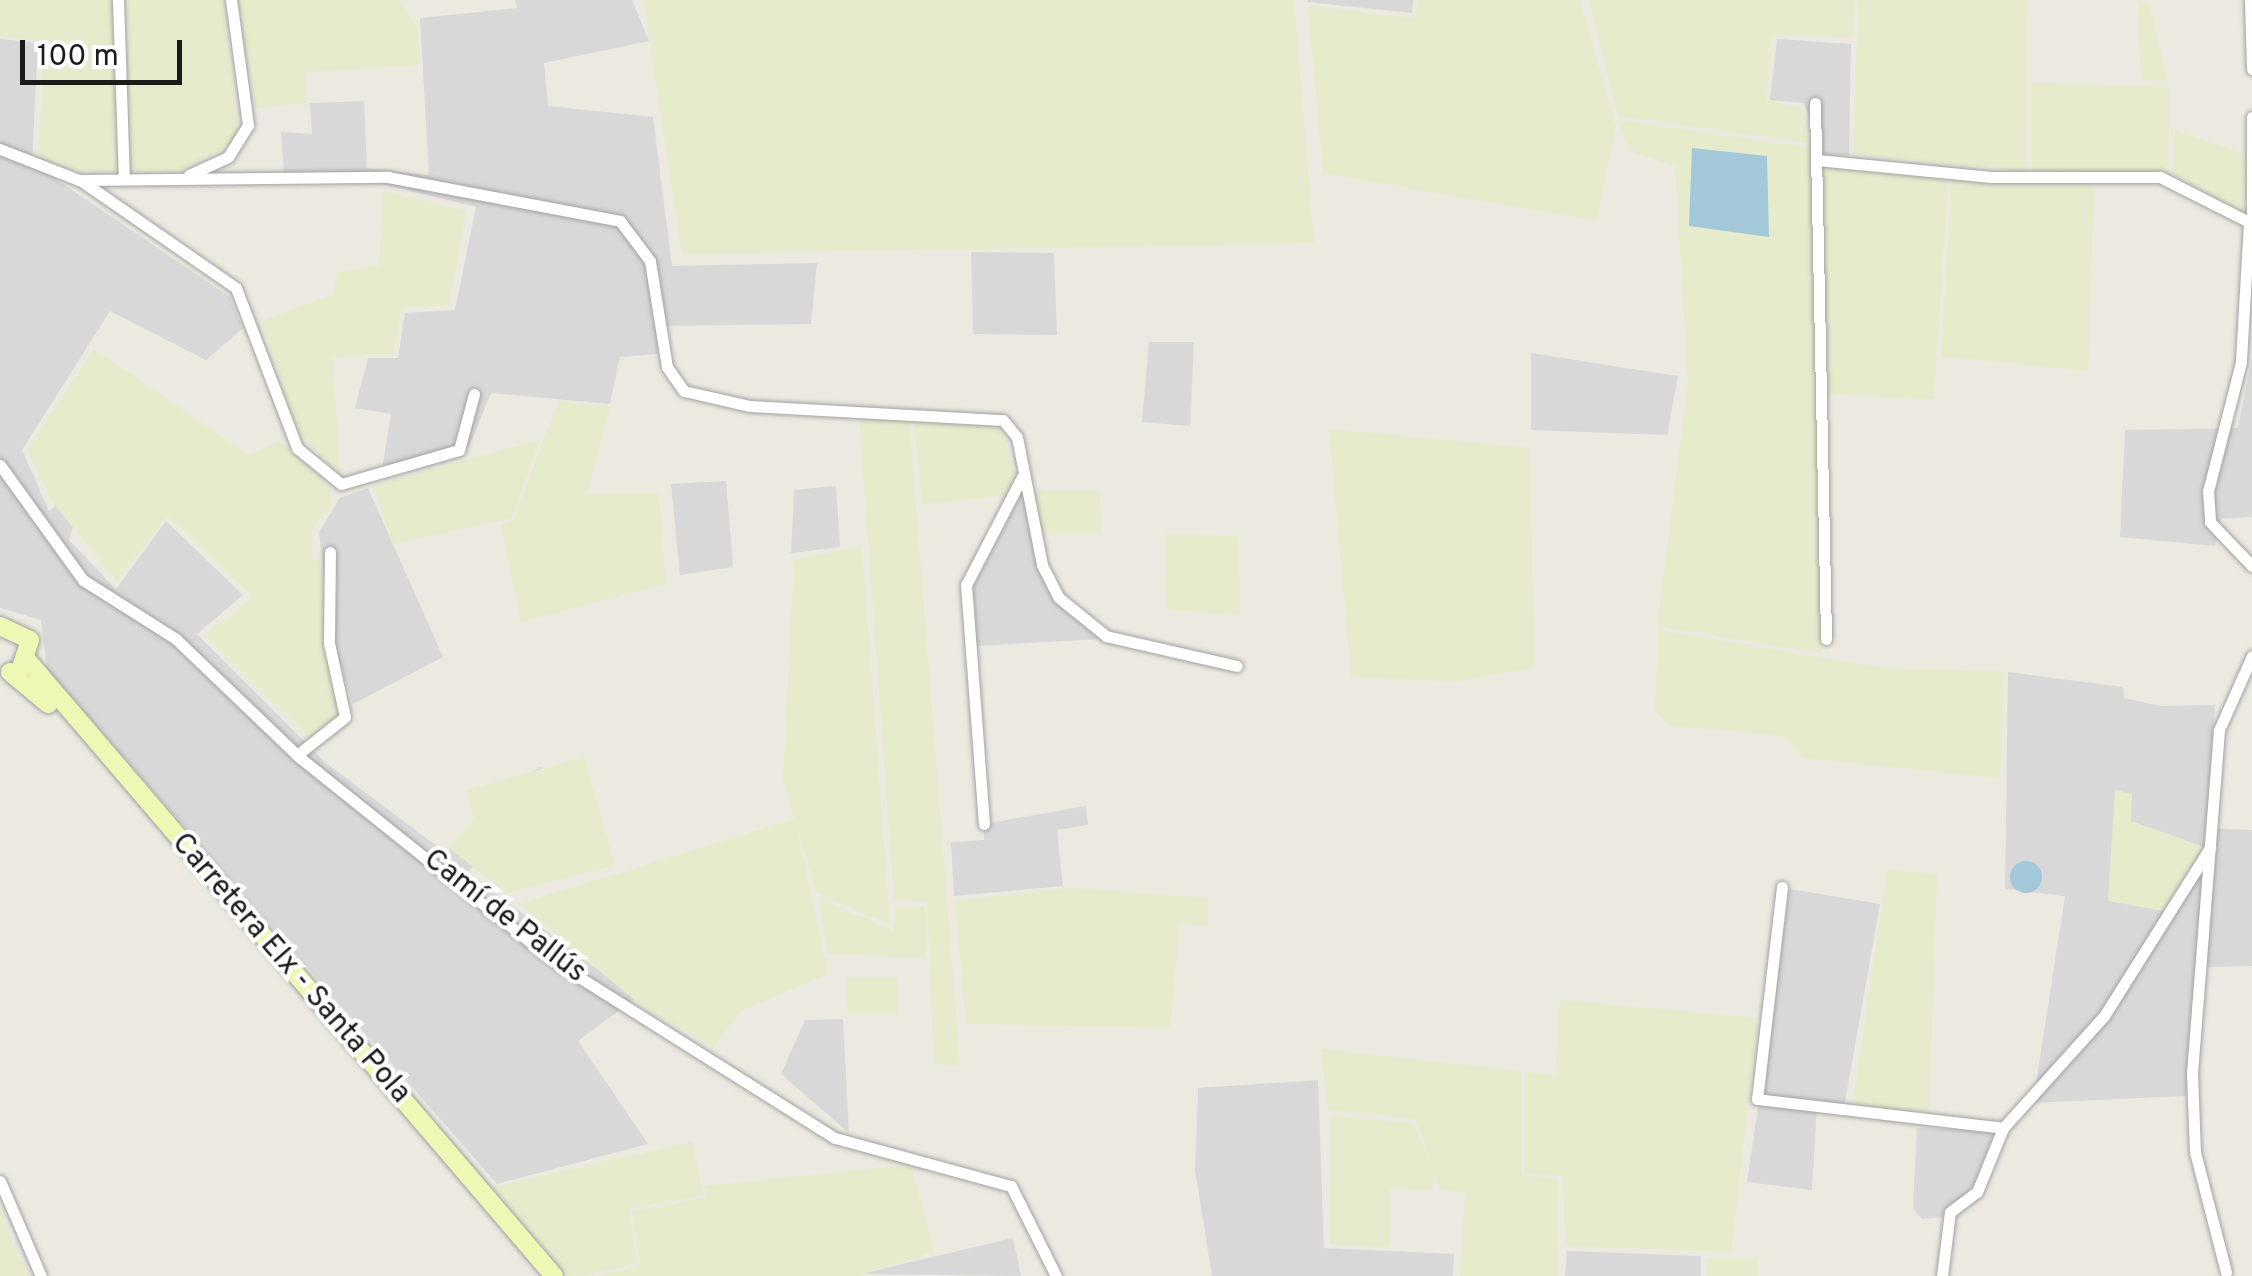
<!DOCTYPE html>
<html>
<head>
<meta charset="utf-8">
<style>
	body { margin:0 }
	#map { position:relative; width:2252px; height:1276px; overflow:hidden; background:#ece9e1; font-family:Overpass,sans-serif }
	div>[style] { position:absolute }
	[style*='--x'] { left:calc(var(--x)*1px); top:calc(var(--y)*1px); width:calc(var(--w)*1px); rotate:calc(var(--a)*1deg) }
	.residential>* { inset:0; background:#d9d8d8 }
	.farmland>* { inset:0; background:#e6ebcc }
	.water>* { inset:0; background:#a2c8d9 }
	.round { border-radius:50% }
	.roads { filter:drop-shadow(0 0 2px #a2a2a2) drop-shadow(0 0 2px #a2a2a2) }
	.street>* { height:11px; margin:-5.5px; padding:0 5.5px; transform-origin:5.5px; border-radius:5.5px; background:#fff }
	.secondary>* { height:18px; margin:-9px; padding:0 9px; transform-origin:9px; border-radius:9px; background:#eef7b4 }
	span { translate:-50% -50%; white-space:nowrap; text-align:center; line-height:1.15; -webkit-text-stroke:8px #fff; paint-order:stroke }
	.street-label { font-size:30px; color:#1b1b1b }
	.scale { position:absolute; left:20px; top:40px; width:162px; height:45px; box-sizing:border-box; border:5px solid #1b1b1b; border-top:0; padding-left:12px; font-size:30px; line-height:35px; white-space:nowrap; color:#1b1b1b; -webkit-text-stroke:8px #fff; paint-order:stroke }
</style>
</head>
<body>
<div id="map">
	<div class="residential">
		<div style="clip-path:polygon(515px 0,632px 0,649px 41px,544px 63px,548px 106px,653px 117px,672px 266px,817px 263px,811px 324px,656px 326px,658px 354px,620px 357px,610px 404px,491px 393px,469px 447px,382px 470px,391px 414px,355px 408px,368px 358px,398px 358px,405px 313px,455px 310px,476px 207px,349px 176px,284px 175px,281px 132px,312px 134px,310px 103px,364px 101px,367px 168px,429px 175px,420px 18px,517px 8px)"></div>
		<div style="clip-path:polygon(1308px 0,1413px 0,1412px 13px,1307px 2px)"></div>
		<div style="clip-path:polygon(0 39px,38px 43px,32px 163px,230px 297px,243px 328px,206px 360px,110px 311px,22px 450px,49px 511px,87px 480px,69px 540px,116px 589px,166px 521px,243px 595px,197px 634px,326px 763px,446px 853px,539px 767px,567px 777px,467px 872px,636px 998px,578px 1041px,648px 1144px,497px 1184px,47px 669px,41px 620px,0 608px)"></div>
		<div style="clip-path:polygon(1777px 39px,1851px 44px,1849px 155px,1822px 155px,1804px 103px,1770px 100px)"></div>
		<div style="clip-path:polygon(971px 252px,1054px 253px,1057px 335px,973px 334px)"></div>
		<div style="clip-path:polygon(1149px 342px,1194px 342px,1190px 426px,1142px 422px)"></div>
		<div style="clip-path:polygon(1531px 353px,1678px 376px,1667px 435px,1531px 430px)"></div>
		<div style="clip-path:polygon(2252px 357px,2252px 517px,2221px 519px,2215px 546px,2120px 537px,2125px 430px,2238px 428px)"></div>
		<div style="clip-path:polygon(726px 481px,733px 567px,680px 575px,671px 484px)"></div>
		<div style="clip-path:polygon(836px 486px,840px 547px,791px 553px,794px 490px)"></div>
		<div style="clip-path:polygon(368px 488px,443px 657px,353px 704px,332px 640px,319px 532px,340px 498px)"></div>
		<div style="clip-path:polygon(1022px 492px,1043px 577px,1060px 607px,1102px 639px,976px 646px,971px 591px)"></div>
		<div style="clip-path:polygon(2008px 672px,2123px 687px,2124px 698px,2160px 706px,2215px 705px,2209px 828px,2252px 830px,2252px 966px,2202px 967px,2186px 1096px,2033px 1103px,2065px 896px,2005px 889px)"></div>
		<div style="clip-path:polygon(1086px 806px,1088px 825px,1057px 830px,1063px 886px,954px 896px,951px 842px,984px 840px,984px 824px)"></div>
		<div style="clip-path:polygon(1790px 889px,1880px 904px,1844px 1107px,1817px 1105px,1812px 1190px,1747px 1182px)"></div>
		<div style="clip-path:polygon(843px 1019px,849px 1133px,781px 1074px,805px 1020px)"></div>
		<div style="clip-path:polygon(1318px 1080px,1324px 1248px,1454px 1254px,1453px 1276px,1212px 1276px,1195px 1170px,1198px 1088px)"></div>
		<div style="clip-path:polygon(1917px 1128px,1994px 1131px,1977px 1181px,1944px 1217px,1922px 1219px,1913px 1208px)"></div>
		<div style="clip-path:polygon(1013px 1238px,1021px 1276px,860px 1274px)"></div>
		<div style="clip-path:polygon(1567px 1251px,1701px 1256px,1701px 1276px,1565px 1276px)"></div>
	</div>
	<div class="farmland">
		<div style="clip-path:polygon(0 0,113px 0,114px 51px,0 36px)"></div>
		<div style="clip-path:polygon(128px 0,224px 0,238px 141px,178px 172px,82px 172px,38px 159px,44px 47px,129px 55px)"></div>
		<div style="clip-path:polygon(237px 0,399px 0,417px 26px,420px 65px,306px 72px,306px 103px,255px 109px)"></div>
		<div style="clip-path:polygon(643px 0,1294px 0,1314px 243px,682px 254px)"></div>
		<div style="clip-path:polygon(1417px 0,1580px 0,1616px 128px,1596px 221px,1323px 173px,1308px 6px,1415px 18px)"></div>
		<div style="clip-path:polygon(1589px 0,1854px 0,1852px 37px,1772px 35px,1767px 100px,1802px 109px,1808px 143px,1618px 116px)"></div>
		<div style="clip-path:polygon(1858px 0,2027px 0,2026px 172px,1853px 154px)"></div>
		<div style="clip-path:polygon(2137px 0,2150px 5px,2167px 81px,2141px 80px)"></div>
		<div style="clip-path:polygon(2031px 83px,2170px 86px,2168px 174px,2032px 171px)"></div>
		<div style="clip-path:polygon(1617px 120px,1812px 148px,1813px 163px,1948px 177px,1934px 399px,1817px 394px,1822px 653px,1657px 626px,1688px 384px,1675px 166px,1630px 151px)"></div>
		<div style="clip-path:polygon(2175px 130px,2245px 153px,2244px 214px,2172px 174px)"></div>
		<div style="clip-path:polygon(1952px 178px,2094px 184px,2088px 371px,1941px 356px)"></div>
		<div style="clip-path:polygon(383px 191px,466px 211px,449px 305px,402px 307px,394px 354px,333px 357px,340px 474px,295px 430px,262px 321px,334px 294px,337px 272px,379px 266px)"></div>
		<div style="clip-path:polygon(94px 349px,249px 455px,280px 441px,329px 486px,332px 505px,312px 529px,312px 560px,320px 560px,343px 714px,312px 740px,204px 636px,253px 597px,167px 516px,117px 581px,52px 502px,27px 450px)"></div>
		<div style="clip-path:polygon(558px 401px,610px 407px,587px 494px,659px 493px,666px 584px,521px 622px,501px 525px,514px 520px)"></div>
		<div style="clip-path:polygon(859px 417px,909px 418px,960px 1066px,934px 1064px,927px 901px,894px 900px)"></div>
		<div style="clip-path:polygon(914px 419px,1000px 423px,1016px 478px,1008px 495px,922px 504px)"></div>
		<div style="clip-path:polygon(1329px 429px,1530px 448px,1534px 667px,1454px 682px,1351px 676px)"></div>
		<div style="clip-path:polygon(540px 440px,511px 518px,393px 544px,373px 485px)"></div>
		<div style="clip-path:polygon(1032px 491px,1100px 491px,1101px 534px,1040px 534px)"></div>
		<div style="clip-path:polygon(1166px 534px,1239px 536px,1240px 615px,1167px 609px)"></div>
		<div style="clip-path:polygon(862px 546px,890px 925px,817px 893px,797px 828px,828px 974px,741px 1011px,713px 1047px,643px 1007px,519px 904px,794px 819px,783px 779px,794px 560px)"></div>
		<div style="clip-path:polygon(1658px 630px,1882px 668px,2004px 671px,2000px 778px,1803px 758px,1780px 735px,1670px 726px,1655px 710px)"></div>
		<div style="clip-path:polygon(584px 757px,615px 865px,508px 893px,447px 847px,474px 819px,466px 790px)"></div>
		<div style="clip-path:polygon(2115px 790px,2132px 794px,2131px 821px,2204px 847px,2164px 911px,2108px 901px)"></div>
		<div style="clip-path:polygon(1887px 869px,1937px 875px,1929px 1115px,1852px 1108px)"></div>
		<div style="clip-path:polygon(1070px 888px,1208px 898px,1208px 925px,1180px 924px,1170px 1028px,966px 1024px,955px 901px)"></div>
		<div style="clip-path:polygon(818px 898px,894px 931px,895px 906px,925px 906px,926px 958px,828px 954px)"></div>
		<div style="clip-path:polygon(846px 977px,897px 978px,898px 1014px,848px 1014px)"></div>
		<div style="clip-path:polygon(1560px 1000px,1758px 1018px,1731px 1252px,1565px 1246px,1563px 1176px,1525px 1173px,1525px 1072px,1555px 1076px)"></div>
		<div style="clip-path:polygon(1321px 1049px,1521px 1071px,1522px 1175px,1559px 1180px,1558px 1276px,1460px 1276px,1465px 1194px,1440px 1188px,1416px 1119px,1328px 1110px)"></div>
		<div style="clip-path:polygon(1330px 1115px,1413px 1124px,1436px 1173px,1431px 1190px,1390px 1187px,1389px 1247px,1330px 1244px)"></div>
		<div style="clip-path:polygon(692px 1142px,703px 1195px,629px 1209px,637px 1263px,582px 1276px,569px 1276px,493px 1187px)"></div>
		<div style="clip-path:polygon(911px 1165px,934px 1252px,858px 1276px,598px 1276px,640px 1265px,632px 1212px,706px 1197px,704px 1186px)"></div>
		<div style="clip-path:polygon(0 1209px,17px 1254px,29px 1276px,0 1276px)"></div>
		<div style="clip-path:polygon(1708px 1258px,1757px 1258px,1757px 1276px,1707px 1276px)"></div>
	</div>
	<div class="water">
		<div style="clip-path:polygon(1692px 148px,1767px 156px,1769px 237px,1689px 226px)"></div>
		<div class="round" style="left:2010px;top:861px;width:32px;height:32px"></div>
	</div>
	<div class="roads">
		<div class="street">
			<div style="--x:118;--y:0;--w:179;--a:88.1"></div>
			<div style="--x:2250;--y:0;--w:69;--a:88.3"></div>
			<div style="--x:1815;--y:103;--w:536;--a:88.82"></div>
			<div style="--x:2252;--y:117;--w:109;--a:90"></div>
			<div style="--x:0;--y:149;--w:85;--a:21.4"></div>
			<div style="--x:79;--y:180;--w:309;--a:-0.6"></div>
			<div style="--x:388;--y:177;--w:236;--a:10.7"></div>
			<div style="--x:620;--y:221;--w:50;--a:53.1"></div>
			<div style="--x:650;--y:261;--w:107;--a:80.9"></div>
			<div style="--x:667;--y:367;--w:29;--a:55"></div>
			<div style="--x:684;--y:391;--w:68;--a:12.8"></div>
			<div style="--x:750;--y:406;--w:253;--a:3.2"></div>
			<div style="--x:1003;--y:420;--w:22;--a:51"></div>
			<div style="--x:1017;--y:437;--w:130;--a:78.9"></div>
			<div style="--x:1042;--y:565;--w:36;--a:63"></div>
			<div style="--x:1058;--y:597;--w:62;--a:39.1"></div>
			<div style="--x:1106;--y:636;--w:134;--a:12.9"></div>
			<div style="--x:1817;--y:160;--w:175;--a:5.6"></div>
			<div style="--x:1991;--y:177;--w:169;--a:0"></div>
			<div style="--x:2160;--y:177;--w:100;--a:26.8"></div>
			<div style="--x:2249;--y:222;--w:140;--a:93.3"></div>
			<div style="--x:2241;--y:362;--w:133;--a:104.3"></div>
			<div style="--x:2208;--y:491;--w:31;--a:86"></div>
			<div style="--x:2210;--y:522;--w:61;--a:46.3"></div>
			<div style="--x:189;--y:175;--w:43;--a:-24.8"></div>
			<div style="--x:228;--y:157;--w:38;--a:-58"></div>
			<div style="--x:248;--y:125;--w:126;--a:-97.7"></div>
			<div style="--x:83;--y:182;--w:186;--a:34.7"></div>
			<div style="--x:236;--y:288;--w:171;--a:69.1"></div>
			<div style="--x:297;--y:448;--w:57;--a:39.3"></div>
			<div style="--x:341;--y:484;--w:123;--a:-16.1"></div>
			<div style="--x:459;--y:450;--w:58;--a:-75"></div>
			<div style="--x:0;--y:465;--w:142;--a:54.2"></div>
			<div style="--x:83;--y:580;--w:110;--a:32.4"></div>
			<div style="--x:176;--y:639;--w:170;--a:43.8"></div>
			<div style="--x:299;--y:757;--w:324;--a:38.7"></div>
			<div style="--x:552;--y:960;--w:334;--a:32.2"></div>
			<div style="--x:835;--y:1138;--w:182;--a:15.3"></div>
			<div style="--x:1011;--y:1186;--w:101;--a:63.4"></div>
			<div style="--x:297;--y:755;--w:61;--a:-38.4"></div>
			<div style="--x:345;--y:717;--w:76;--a:-102.2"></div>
			<div style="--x:329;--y:643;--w:91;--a:-89.4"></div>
			<div style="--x:984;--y:824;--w:240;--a:-94.3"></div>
			<div style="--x:966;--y:585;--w:122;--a:-62.6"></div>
			<div style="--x:1782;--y:887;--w:213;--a:96.7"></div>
			<div style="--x:1757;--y:1099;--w:248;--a:6.7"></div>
			<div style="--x:0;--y:1181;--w:103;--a:66.7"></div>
			<div style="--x:2226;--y:1272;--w:124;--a:-104.5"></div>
			<div style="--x:2195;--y:1152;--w:79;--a:-92.2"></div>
			<div style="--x:2192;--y:1073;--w:344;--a:-85.5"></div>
			<div style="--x:2219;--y:730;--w:81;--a:-66"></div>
			<div style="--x:1942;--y:1276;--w:64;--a:-82.9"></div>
			<div style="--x:1950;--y:1212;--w:34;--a:-37"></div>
			<div style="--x:1977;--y:1192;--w:69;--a:-67.9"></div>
			<div style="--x:2003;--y:1128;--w:151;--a:-48"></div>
			<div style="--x:2104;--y:1016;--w:199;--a:-57.8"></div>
		</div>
		<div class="secondary">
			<div style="--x:0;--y:626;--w:33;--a:25"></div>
			<div style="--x:30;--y:640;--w:29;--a:108"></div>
			<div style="--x:28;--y:661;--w:809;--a:49.46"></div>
			<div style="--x:10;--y:672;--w:50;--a:40.1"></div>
		</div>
	</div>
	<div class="street-label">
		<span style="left:504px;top:917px;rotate:38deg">Camí de Pallús</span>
		<span style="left:290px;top:969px;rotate:49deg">Carretera Elx - Santa Pola</span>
	</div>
	<div class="scale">100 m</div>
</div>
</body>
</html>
